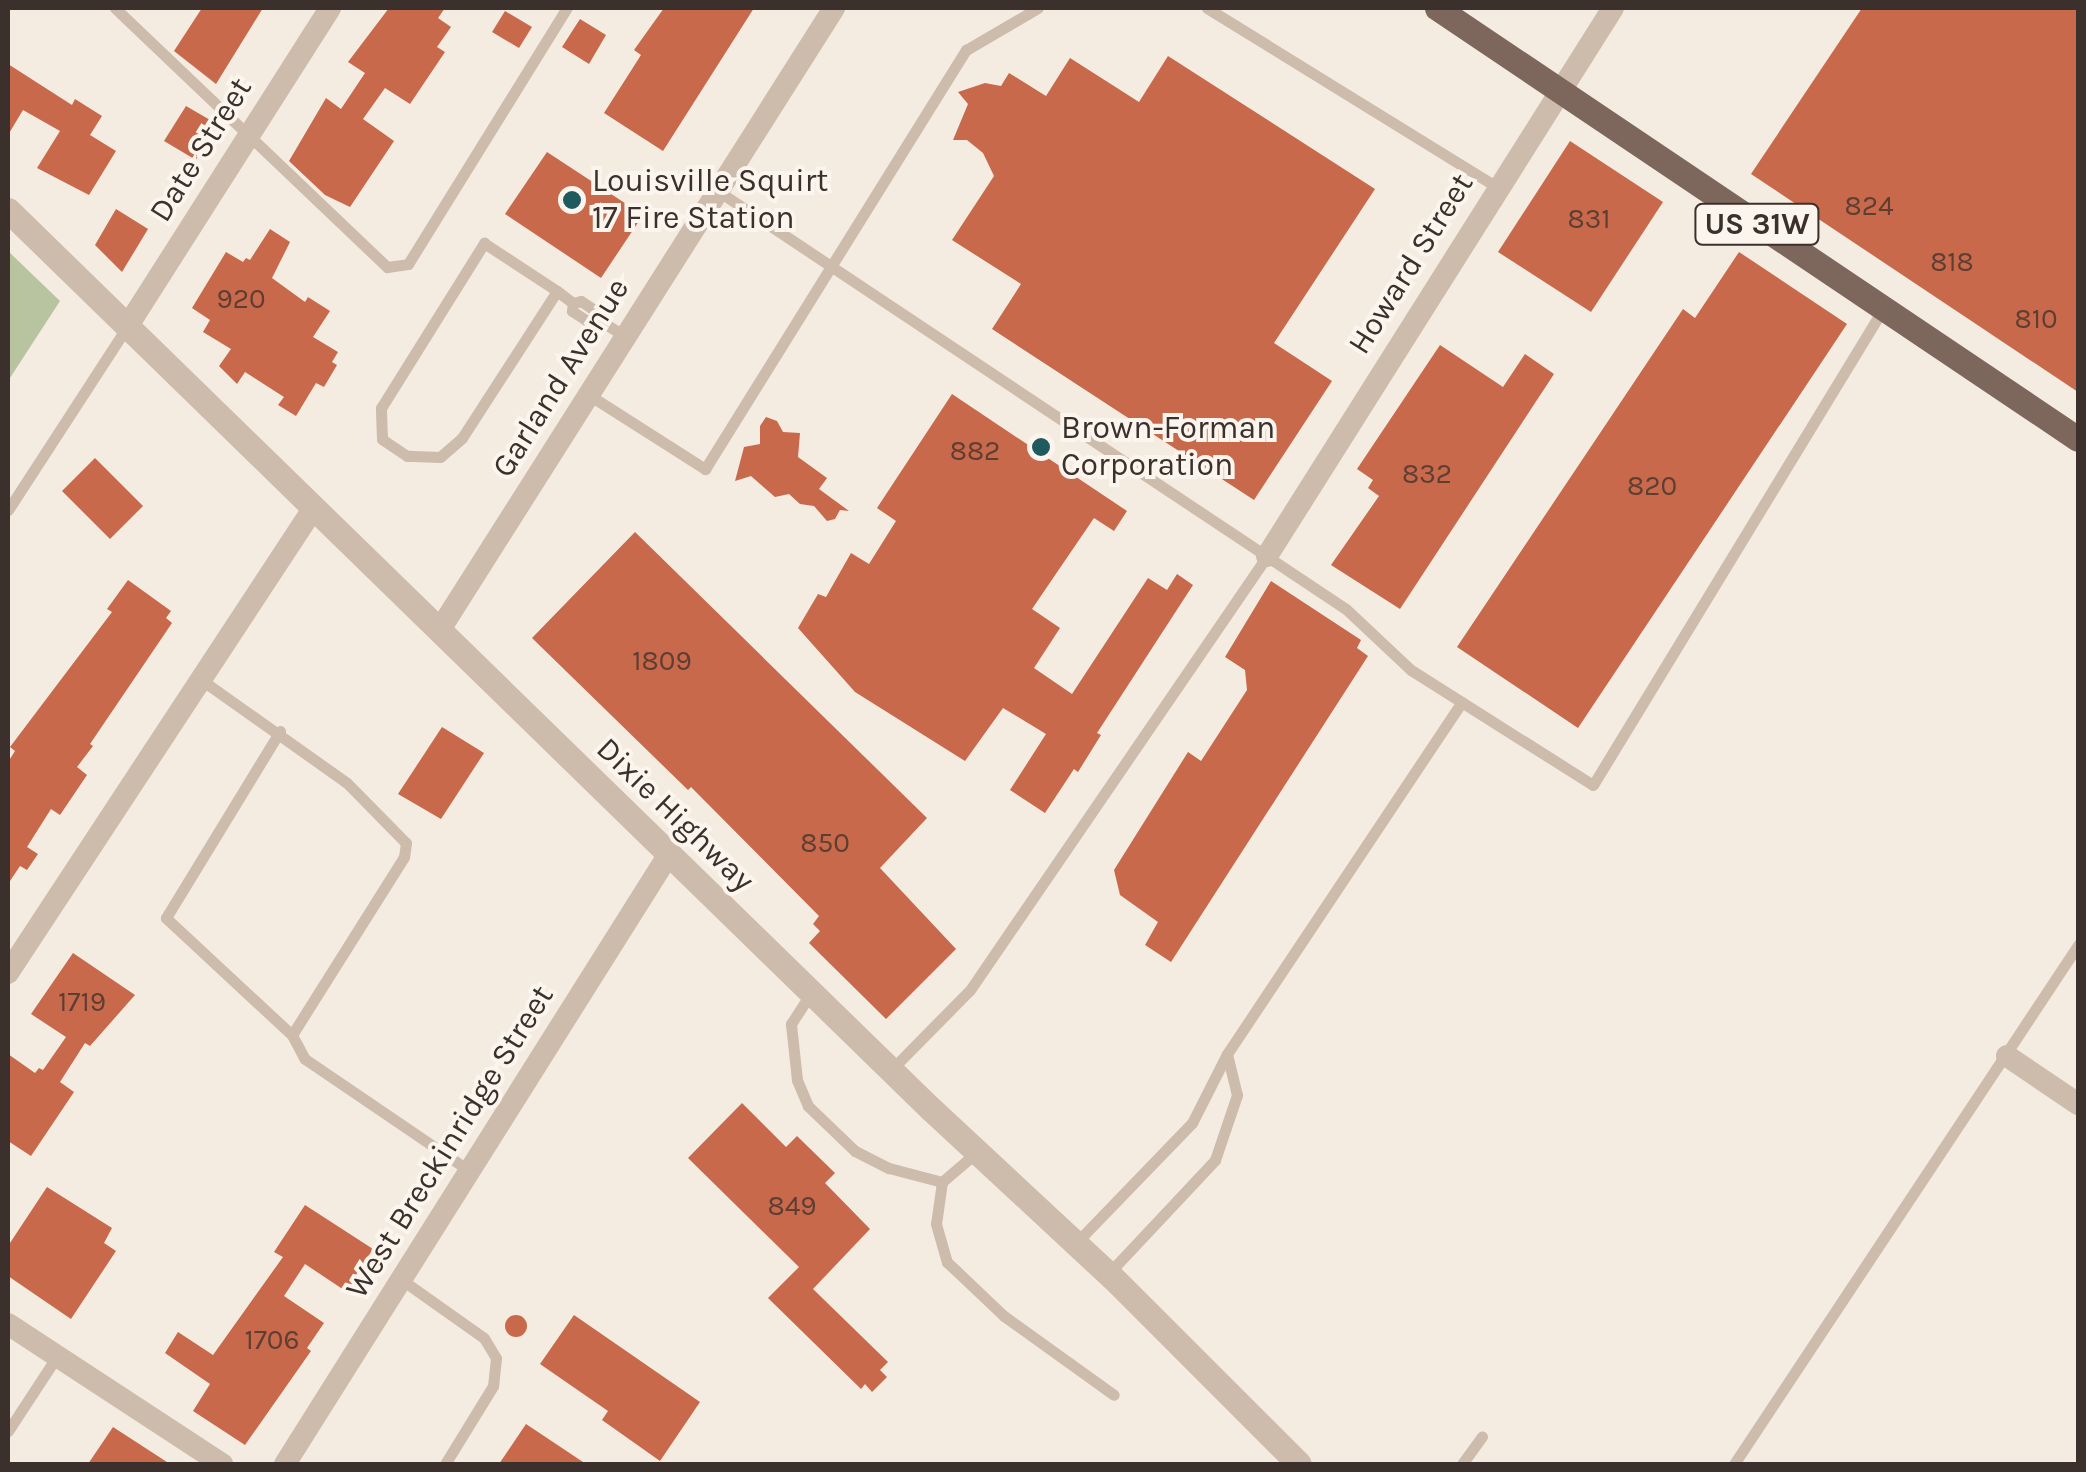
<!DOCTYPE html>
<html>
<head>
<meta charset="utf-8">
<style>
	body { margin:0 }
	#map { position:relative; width:2086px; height:1472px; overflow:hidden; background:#f4ebe1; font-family:Karla,sans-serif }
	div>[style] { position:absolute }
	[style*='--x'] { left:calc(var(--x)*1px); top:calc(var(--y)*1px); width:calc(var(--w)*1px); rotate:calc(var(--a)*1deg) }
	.green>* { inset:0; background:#b8c4a0 }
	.building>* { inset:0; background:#c8694b }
	.round { border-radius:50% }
	.service>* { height:11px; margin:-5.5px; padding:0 5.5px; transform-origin:5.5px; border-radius:5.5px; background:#cdbbac }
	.minor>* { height:22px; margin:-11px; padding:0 11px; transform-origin:11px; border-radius:11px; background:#cdbbac }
	.tertiary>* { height:25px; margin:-12.5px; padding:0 12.5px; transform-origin:12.5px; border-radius:12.5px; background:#cdbbac }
	.primary>* { height:25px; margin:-12.5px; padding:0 12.5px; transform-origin:12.5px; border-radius:12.5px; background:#7d675c }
	.dots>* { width:28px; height:28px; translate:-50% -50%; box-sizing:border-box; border:5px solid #fbf5ee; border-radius:50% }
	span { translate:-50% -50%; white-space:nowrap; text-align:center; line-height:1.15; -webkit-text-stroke:8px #fbf5ee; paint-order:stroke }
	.number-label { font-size:28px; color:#5e3e33 }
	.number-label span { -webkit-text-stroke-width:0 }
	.shield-label span { padding:2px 8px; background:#fbf5ee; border:2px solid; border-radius:8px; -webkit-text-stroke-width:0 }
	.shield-label { font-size:30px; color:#3b302b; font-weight:700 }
	.street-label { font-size:32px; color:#3b302b }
	.poi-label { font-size:32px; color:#3b302b }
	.left { translate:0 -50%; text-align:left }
	.frame { position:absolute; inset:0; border:10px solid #3b302b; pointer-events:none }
</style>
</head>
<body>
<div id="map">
	<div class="green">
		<div style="clip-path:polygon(8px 251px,60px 301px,8px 381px)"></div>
	</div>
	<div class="building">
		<div style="clip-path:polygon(202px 8px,263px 8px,216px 84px,174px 51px)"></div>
		<div style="clip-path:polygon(389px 8px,445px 8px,438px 18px,451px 27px,437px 47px,445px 52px,410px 104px,385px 88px,363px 119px,394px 141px,350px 207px,325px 195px,289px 161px,326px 98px,341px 109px,365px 73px,348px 62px)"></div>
		<div style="clip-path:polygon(664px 8px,754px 8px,663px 151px,604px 113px,641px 55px,634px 50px)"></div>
		<div style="clip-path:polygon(1862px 8px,2078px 8px,2078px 392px,1751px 174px)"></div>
		<div style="clip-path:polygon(505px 11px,532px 27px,519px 48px,492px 32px)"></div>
		<div style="clip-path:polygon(580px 19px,606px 35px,589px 64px,562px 47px)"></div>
		<div style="clip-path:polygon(1168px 56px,1375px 189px,1274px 343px,1332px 381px,1254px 500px,992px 329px,1021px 284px,952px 240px,994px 176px,983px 153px,967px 140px,953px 140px,968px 104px,958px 92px,985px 83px,1001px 86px,1009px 73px,1046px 96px,1070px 58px,1139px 102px)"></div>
		<div style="clip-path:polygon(8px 64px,72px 105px,75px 99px,102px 116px,90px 135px,116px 151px,89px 195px,37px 168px,60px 131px,23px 110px,8px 135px)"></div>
		<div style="clip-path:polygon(186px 106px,217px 124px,196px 160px,164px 141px)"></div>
		<div style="clip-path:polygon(1570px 141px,1663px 202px,1591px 312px,1498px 252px)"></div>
		<div style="clip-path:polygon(547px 152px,643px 215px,601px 278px,505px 214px)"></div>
		<div style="clip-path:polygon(116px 209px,148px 229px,122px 272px,95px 245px)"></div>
		<div style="clip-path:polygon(270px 229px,290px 242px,272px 278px,305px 302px,308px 297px,330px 311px,313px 337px,338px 352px,332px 362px,337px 365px,324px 387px,316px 383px,296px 416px,278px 405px,284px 397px,245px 372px,237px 384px,219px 366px,231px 349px,203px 332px,210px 320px,192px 308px,226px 252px,243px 262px,246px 258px,250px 260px)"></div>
		<div style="clip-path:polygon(1739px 252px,1847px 324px,1578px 728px,1457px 647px,1683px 309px,1695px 318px)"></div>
		<div style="clip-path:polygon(1440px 345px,1503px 387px,1525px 354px,1554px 374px,1400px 609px,1331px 565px,1379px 496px,1368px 488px,1373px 480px,1357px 469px)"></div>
		<div style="clip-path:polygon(952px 394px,1127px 511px,1114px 531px,1094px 518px,1032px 609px,1060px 628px,1034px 668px,1072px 694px,1148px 578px,1167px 590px,1177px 574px,1193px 585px,1097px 733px,1101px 735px,1078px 772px,1074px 769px,1045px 813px,1010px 790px,1046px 734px,1003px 708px,965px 761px,855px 692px,798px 628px,818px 594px,826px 597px,851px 553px,869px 564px,896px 521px,877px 508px)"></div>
		<div style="clip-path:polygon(766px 417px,777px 421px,783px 432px,800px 433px,798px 457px,827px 478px,819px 489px,849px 511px,840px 510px,835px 519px,827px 521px,814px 506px,800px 504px,789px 494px,775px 497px,751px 476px,735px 481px,744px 447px,760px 444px,760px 426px)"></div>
		<div style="clip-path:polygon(95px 458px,143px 506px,110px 539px,62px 491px)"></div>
		<div style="clip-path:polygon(635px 532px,927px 818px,880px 868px,956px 949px,886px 1019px,809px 943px,820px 931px,813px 924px,819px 916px,691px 787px,688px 790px,532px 638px)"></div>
		<div style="clip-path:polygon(128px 580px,171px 611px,166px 618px,172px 623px,90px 744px,93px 746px,77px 767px,87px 775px,60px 815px,51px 809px,27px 847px,38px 854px,27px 870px,20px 866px,8px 884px,8px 762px,15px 751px,10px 747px,112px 612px,107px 609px)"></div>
		<div style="clip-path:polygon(1271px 581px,1361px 640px,1357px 648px,1368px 656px,1171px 962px,1145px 945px,1158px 922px,1120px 895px,1114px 870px,1188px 752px,1201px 761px,1247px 690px,1245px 670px,1225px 657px)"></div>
		<div style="clip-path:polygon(442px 727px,484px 753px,441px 819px,398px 794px)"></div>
		<div style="clip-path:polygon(73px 953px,135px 995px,90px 1046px,85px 1043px,60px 1082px,74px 1092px,31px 1156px,8px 1141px,8px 1054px,35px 1073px,39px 1068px,43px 1070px,66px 1037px,31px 1014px)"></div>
		<div style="clip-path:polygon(742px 1103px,786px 1147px,797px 1136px,835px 1173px,825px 1183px,870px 1229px,813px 1289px,888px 1362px,880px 1370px,887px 1377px,872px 1392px,865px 1384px,861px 1389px,768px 1298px,799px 1267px,688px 1158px)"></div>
		<div style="clip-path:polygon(47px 1187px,112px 1228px,104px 1243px,116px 1251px,71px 1319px,8px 1276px,8px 1246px)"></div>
		<div style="clip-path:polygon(305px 1205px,373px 1249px,356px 1275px,361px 1278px,350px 1294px,305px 1264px,284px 1296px,324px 1323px,307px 1348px,311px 1351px,245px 1445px,193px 1411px,210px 1384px,165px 1353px,178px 1332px,213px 1355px,283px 1257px,274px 1252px)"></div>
		<div style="clip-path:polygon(574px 1315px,700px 1402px,660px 1461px,602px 1420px,608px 1411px,540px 1364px)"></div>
		<div class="round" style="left:505px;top:1315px;width:22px;height:22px"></div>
		<div style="clip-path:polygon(526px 1424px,586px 1464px,499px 1464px)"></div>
		<div style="clip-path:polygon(113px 1427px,170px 1464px,88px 1464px)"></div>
	</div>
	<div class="service">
		<div style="--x:115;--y:8;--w:376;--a:43.6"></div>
		<div style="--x:387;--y:267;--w:21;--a:-8"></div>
		<div style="--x:408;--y:264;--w:301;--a:-58.2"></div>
		<div style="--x:1207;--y:8;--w:341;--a:31.7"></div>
		<div style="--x:718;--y:191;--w:754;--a:33.65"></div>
		<div style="--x:1346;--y:609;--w:89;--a:43.2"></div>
		<div style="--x:1411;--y:670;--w:215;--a:32.3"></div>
		<div style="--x:1593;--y:785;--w:557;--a:-58.65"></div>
		<div style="--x:557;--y:291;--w:175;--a:122.9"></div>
		<div style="--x:462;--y:438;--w:29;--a:139"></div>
		<div style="--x:440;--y:457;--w:33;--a:-178"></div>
		<div style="--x:407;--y:456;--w:30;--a:-146"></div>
		<div style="--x:382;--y:439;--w:31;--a:-92"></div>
		<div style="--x:381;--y:408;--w:195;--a:-58"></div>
		<div style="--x:484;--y:243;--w:87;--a:33.3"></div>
		<div style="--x:557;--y:291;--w:20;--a:37"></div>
		<div style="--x:573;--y:303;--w:8;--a:-14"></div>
		<div style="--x:581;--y:301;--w:14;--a:34"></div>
		<div style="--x:593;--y:309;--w:13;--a:61"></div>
		<div style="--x:573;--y:303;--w:8;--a:97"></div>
		<div style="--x:572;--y:311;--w:17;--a:33"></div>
		<div style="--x:586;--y:320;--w:13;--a:0"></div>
		<div style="--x:599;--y:320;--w:32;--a:32"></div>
		<div style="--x:589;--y:395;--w:138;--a:32.5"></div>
		<div style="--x:705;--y:469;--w:494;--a:-58.1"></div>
		<div style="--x:966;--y:50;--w:83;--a:-30.3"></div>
		<div style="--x:8;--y:510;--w:218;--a:-57"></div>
		<div style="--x:203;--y:681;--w:176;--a:35.3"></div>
		<div style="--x:347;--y:783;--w:84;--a:45.5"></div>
		<div style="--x:406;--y:843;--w:14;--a:98"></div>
		<div style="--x:404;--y:857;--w:210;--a:122.2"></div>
		<div style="--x:280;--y:731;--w:219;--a:121.4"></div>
		<div style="--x:166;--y:918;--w:172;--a:42.9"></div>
		<div style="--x:292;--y:1035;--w:27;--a:62"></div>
		<div style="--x:305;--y:1059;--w:201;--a:34.2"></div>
		<div style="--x:811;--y:993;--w:37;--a:123"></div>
		<div style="--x:791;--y:1024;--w:56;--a:83.9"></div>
		<div style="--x:797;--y:1080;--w:28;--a:67"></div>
		<div style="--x:808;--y:1106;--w:65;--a:43.8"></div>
		<div style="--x:855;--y:1151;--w:38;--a:27"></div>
		<div style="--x:889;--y:1168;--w:55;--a:14.8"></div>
		<div style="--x:891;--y:1070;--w:112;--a:-45.4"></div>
		<div style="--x:970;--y:990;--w:526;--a:-55.61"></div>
		<div style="--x:977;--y:1152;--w:46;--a:139.4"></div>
		<div style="--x:942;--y:1182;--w:42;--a:98.1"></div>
		<div style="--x:936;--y:1224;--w:40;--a:74"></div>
		<div style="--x:947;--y:1262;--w:79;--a:43.5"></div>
		<div style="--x:1004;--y:1316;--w:135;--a:35.7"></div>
		<div style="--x:1076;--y:1243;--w:167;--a:-46"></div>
		<div style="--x:1192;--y:1123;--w:77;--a:-63.1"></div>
		<div style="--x:1227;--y:1054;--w:423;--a:-56.3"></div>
		<div style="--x:1109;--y:1273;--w:155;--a:-46.8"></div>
		<div style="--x:1215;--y:1160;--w:69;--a:-71.3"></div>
		<div style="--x:1237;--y:1095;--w:42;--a:-103.7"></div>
		<div style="--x:402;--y:1280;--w:100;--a:35.3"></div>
		<div style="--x:484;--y:1338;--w:23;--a:59"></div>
		<div style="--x:496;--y:1358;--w:28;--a:96"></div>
		<div style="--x:493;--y:1386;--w:92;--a:121.6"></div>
		<div style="--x:8;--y:1431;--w:90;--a:-56.8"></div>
		<div style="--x:1462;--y:1464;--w:34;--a:-54"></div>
		<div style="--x:1734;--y:1464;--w:623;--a:-56.46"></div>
	</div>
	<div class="minor">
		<div style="--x:127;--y:327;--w:378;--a:-57.5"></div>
		<div style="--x:1267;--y:556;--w:648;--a:-57.73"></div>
		<div style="--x:439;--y:631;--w:738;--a:-57.62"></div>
		<div style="--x:8;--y:973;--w:555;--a:-56.68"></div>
		<div style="--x:2007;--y:1056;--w:86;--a:34.1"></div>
		<div style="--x:8;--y:1324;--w:256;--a:33.2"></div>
		<div style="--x:285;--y:1464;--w:721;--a:-57.81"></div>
	</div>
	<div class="tertiary">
		<div style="--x:8;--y:210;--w:1288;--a:44.25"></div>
		<div style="--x:931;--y:1109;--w:247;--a:42.9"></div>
		<div style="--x:1112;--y:1277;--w:264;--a:45"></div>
	</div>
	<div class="primary">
		<div style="--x:1437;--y:8;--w:772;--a:33.92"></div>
	</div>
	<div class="dots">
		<div style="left:572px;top:200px;background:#1f5a5e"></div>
		<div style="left:1041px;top:447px;background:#1f5a5e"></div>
	</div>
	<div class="number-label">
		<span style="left:1869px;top:206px">824</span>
		<span style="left:1589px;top:219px">831</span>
		<span style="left:1952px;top:262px">818</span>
		<span style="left:241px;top:299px">920</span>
		<span style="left:2036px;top:319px">810</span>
		<span style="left:975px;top:451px">882</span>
		<span style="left:1427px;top:474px">832</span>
		<span style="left:1652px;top:486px">820</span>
		<span style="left:662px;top:661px">1809</span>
		<span style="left:825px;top:843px">850</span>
		<span style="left:82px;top:1002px">1719</span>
		<span style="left:792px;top:1206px">849</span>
		<span style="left:272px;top:1340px">1706</span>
	</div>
	<div class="shield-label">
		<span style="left:1757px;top:224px">US 31W</span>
	</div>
	<div class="street-label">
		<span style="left:201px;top:150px;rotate:-58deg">Date Street</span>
		<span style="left:1411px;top:264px;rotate:-58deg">Howard Street</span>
		<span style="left:561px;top:378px;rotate:-58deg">Garland Avenue</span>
		<span style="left:675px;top:815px;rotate:44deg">Dixie Highway</span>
		<span style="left:450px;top:1142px;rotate:-58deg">West Breckinridge Street</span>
	</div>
	<div class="poi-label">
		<span class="left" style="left:592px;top:200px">Louisville Squirt<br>17 Fire Station</span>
		<span class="left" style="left:1061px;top:447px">Brown-Forman<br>Corporation</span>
	</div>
	<div class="frame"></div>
</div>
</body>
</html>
